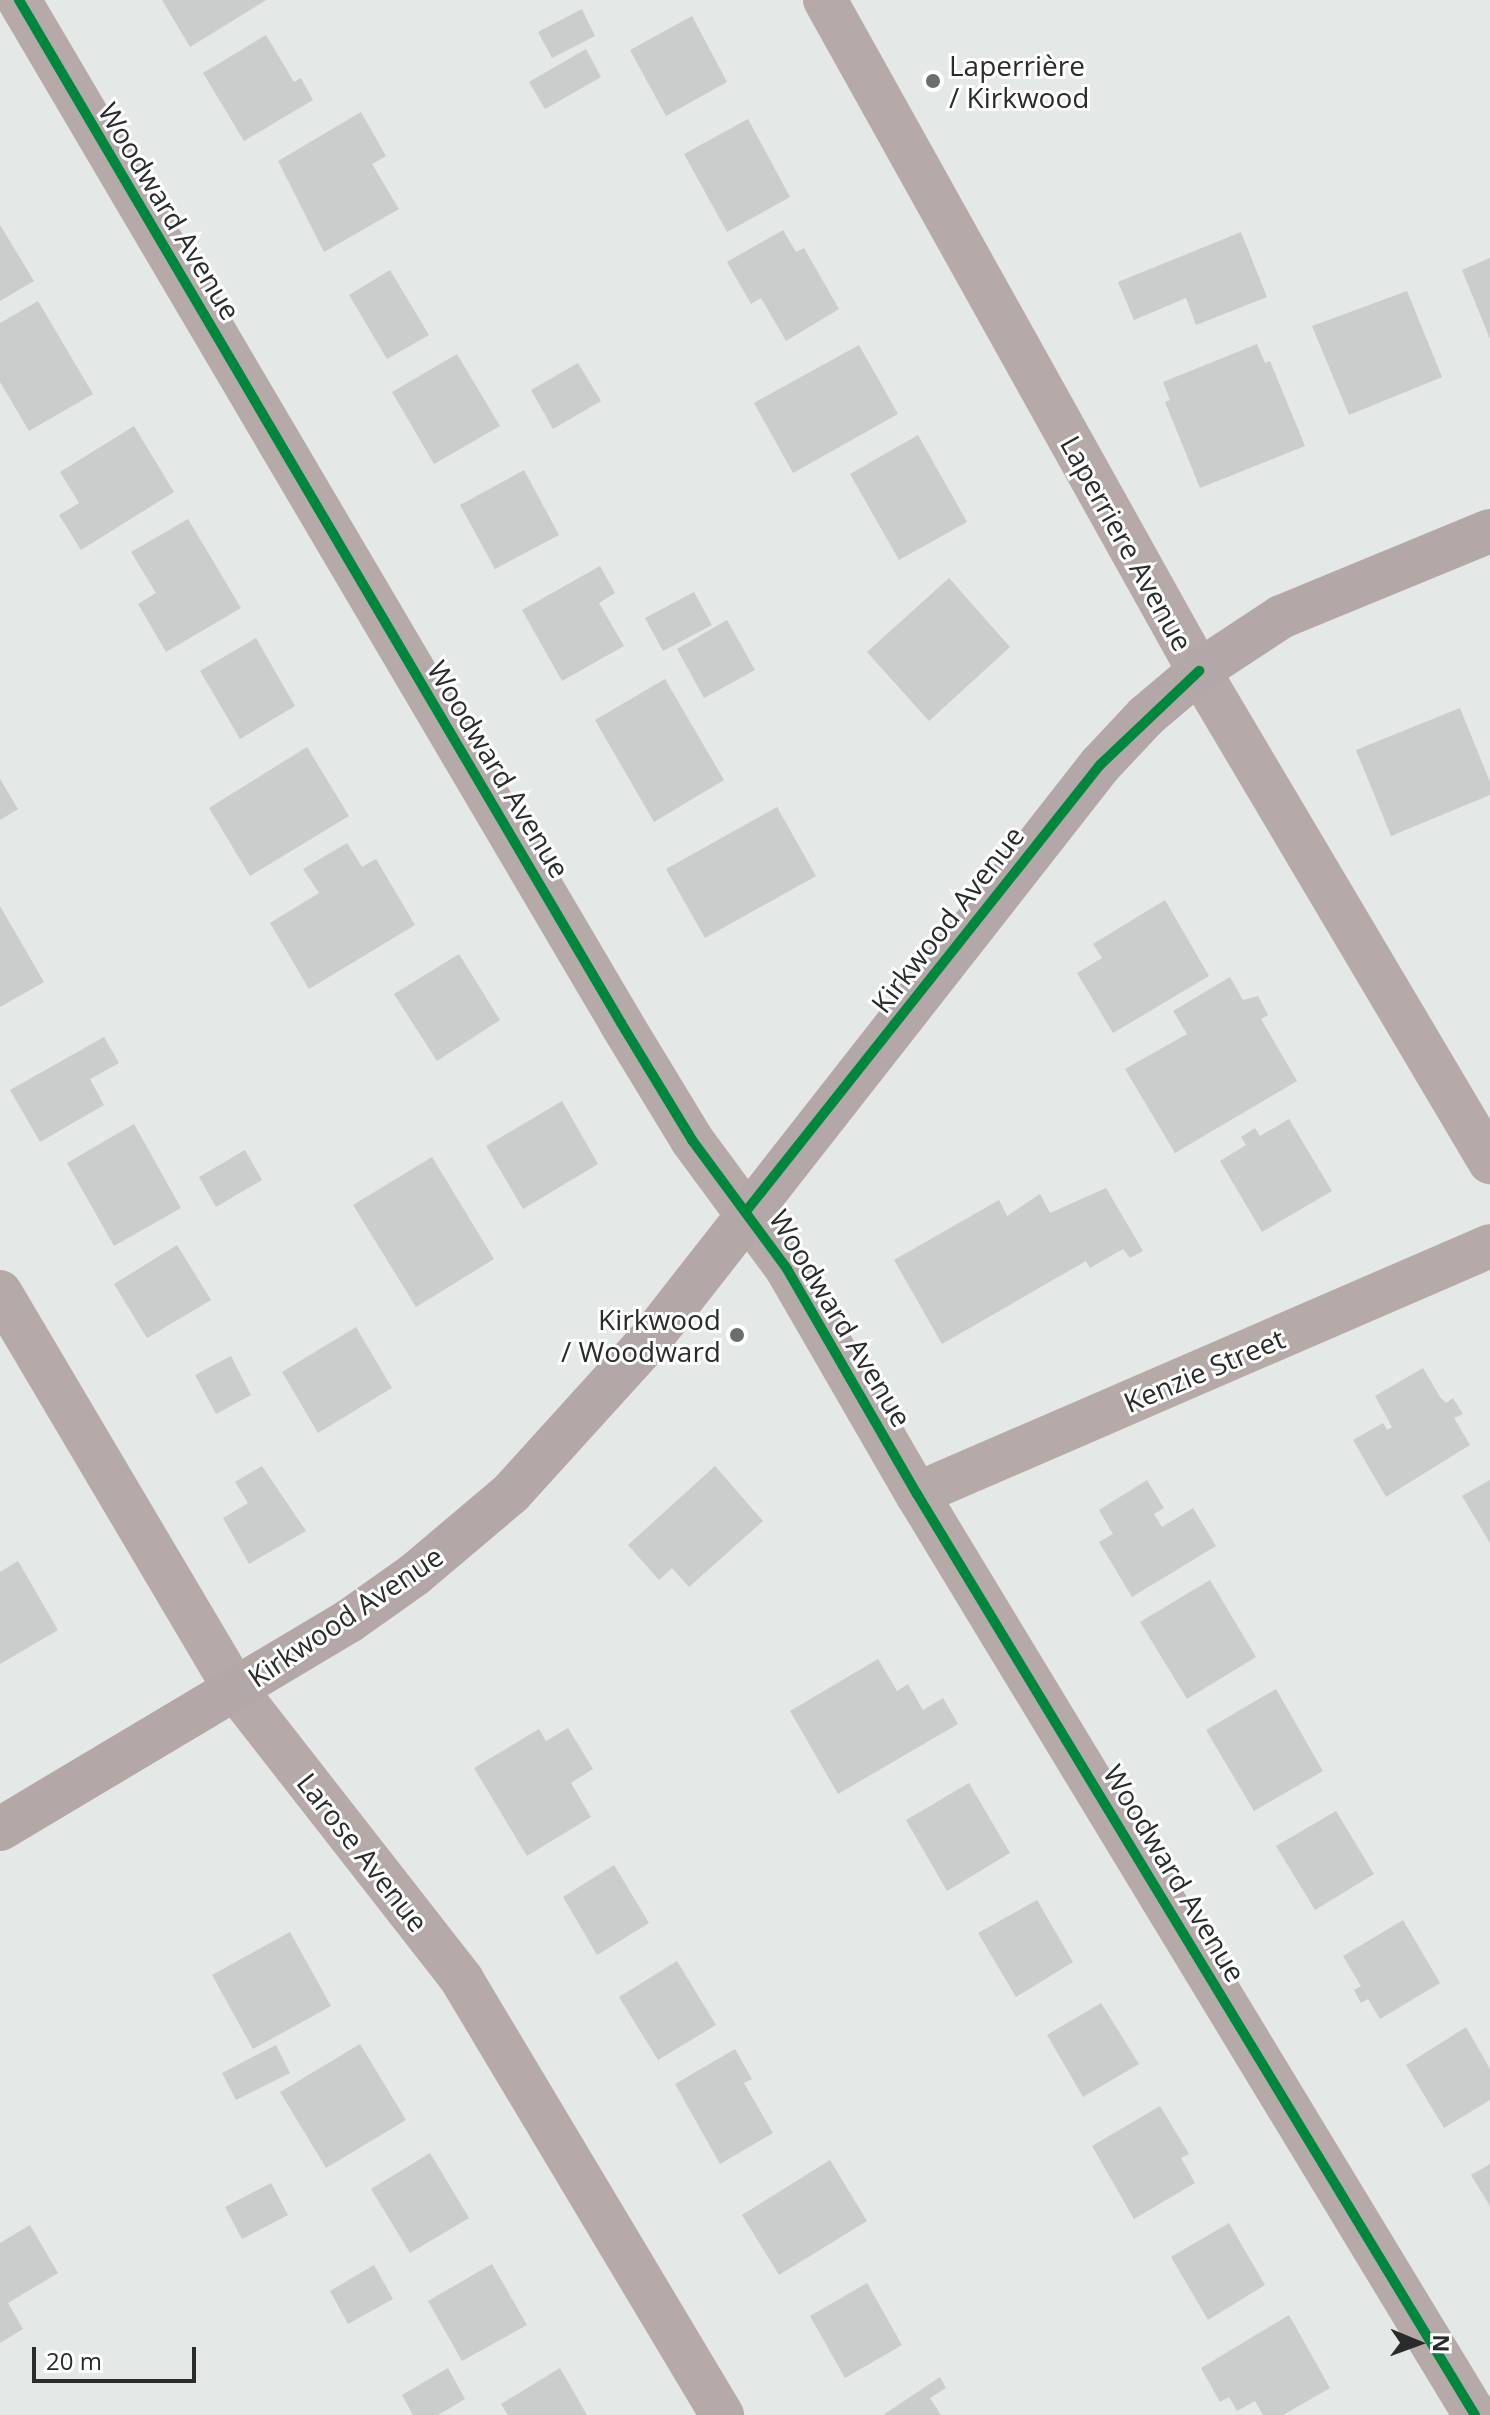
<!DOCTYPE html>
<html>
<head>
<meta charset="utf-8">
<style>
	body { margin:0 }
	#map { position:relative; width:1490px; height:2415px; overflow:hidden; background:#e4e8e6; font-family:"Open Sans",sans-serif }
	div>[style] { position:absolute }
	[style*='--x'] { left:calc(var(--x)*1px); top:calc(var(--y)*1px); width:calc(var(--w)*1px); rotate:calc(var(--a)*1deg) }
	.building>* { inset:0; background:#cacdcc }
	.minor>* { height:44px; margin:-22px; padding:0 22px; transform-origin:22px; border-radius:22px; background:#b5aaa8 }
	.tertiary>* { height:44px; margin:-22px; padding:0 22px; transform-origin:22px; border-radius:22px; background:#b5aaa8 }
	.secondary>* { height:44px; margin:-22px; padding:0 22px; transform-origin:22px; border-radius:22px; background:#b3a8a7 }
	.cycleway>* { height:10px; margin:-5px; padding:0 5px; transform-origin:5px; border-radius:5px; background:#00873e }
	.dots>* { width:22px; height:22px; translate:-50% -50%; box-sizing:border-box; border:4px solid #fff; border-radius:50% }
	span { translate:-50% -50%; white-space:nowrap; text-align:center; line-height:1.15; -webkit-text-stroke:6px #fff; paint-order:stroke }
	.poi-label { font-size:28px; color:#292c2a }
	.left { translate:0 -50%; text-align:left }
	.right { translate:-100% -50%; text-align:right }
	.street-label { font-size:28px; color:#292c2a }
	.north { position:absolute; left:1378px; top:2303px; width:80px; height:80px; -webkit-text-stroke:6px #fff; paint-order:stroke; rotate:91deg; font-size:22px; font-weight:700; line-height:32px; text-align:center; color:#292c2a }
	.north::after { content:''; display:block; margin:auto; width:28px; height:36px; background:#292c2a; clip-path:polygon(50% 0,100% 100%,50% 72%,0 100%) }
	.scale { position:absolute; left:32px; top:2347px; width:164px; height:36px; box-sizing:border-box; border:4px solid #292c2a; border-top:0; padding-left:10px; font-size:24px; line-height:28px; white-space:nowrap; color:#292c2a; -webkit-text-stroke:6px #fff; paint-order:stroke }
</style>
</head>
<body>
<div id="map">
	<div class="building">
		<div style="clip-path:polygon(162px 0,266px 0,190px 47px)"></div>
		<div style="clip-path:polygon(582px 9px,595px 36px,552px 58px,538px 32px)"></div>
		<div style="clip-path:polygon(692px 16px,727px 82px,666px 116px,630px 50px)"></div>
		<div style="clip-path:polygon(266px 35px,294px 82px,301px 78px,313px 100px,244px 141px,203px 73px)"></div>
		<div style="clip-path:polygon(586px 49px,601px 77px,545px 109px,529px 82px)"></div>
		<div style="clip-path:polygon(361px 112px,386px 156px,372px 164px,399px 209px,324px 252px,278px 161px)"></div>
		<div style="clip-path:polygon(748px 119px,790px 197px,727px 232px,684px 154px)"></div>
		<div style="clip-path:polygon(0 225px,34px 281px,0 301px)"></div>
		<div style="clip-path:polygon(783px 230px,796px 252px,804px 248px,839px 309px,786px 341px,761px 298px,751px 304px,727px 262px)"></div>
		<div style="clip-path:polygon(1241px 232px,1267px 297px,1196px 325px,1186px 298px,1134px 320px,1118px 282px)"></div>
		<div style="clip-path:polygon(1490px 258px,1490px 339px,1462px 270px)"></div>
		<div style="clip-path:polygon(390px 270px,429px 335px,387px 359px,349px 295px)"></div>
		<div style="clip-path:polygon(1407px 291px,1442px 377px,1349px 415px,1312px 326px)"></div>
		<div style="clip-path:polygon(38px 301px,93px 394px,29px 431px,0 382px,0 323px)"></div>
		<div style="clip-path:polygon(1257px 344px,1265px 363px,1270px 361px,1305px 446px,1200px 488px,1165px 402px,1170px 400px,1163px 382px)"></div>
		<div style="clip-path:polygon(859px 345px,898px 414px,793px 473px,754px 403px)"></div>
		<div style="clip-path:polygon(457px 354px,500px 426px,434px 464px,392px 392px)"></div>
		<div style="clip-path:polygon(578px 363px,601px 401px,553px 429px,531px 390px)"></div>
		<div style="clip-path:polygon(134px 426px,174px 492px,81px 550px,59px 515px,79px 503px,60px 472px)"></div>
		<div style="clip-path:polygon(918px 435px,967px 522px,899px 560px,850px 474px)"></div>
		<div style="clip-path:polygon(524px 470px,559px 535px,495px 569px,460px 505px)"></div>
		<div style="clip-path:polygon(188px 519px,241px 608px,166px 652px,138px 604px,156px 593px,131px 552px)"></div>
		<div style="clip-path:polygon(600px 566px,615px 593px,599px 603px,624px 646px,562px 681px,522px 610px)"></div>
		<div style="clip-path:polygon(949px 578px,1010px 647px,929px 721px,867px 652px)"></div>
		<div style="clip-path:polygon(694px 592px,712px 625px,663px 651px,645px 618px)"></div>
		<div style="clip-path:polygon(727px 620px,755px 670px,704px 698px,677px 649px)"></div>
		<div style="clip-path:polygon(256px 638px,295px 706px,240px 739px,200px 671px)"></div>
		<div style="clip-path:polygon(665px 679px,724px 780px,654px 822px,595px 720px)"></div>
		<div style="clip-path:polygon(1460px 708px,1490px 782px,1490px 795px,1391px 836px,1356px 750px)"></div>
		<div style="clip-path:polygon(307px 747px,349px 816px,250px 876px,209px 808px)"></div>
		<div style="clip-path:polygon(0 779px,18px 809px,0 820px)"></div>
		<div style="clip-path:polygon(777px 807px,816px 876px,705px 938px,666px 869px)"></div>
		<div style="clip-path:polygon(347px 843px,362px 867px,376px 859px,415px 925px,309px 989px,270px 923px,319px 893px,303px 869px)"></div>
		<div style="clip-path:polygon(1165px 900px,1209px 976px,1113px 1033px,1077px 973px,1102px 958px,1093px 944px)"></div>
		<div style="clip-path:polygon(0 906px,44px 982px,0 1007px)"></div>
		<div style="clip-path:polygon(459px 954px,500px 1020px,437px 1061px,394px 994px)"></div>
		<div style="clip-path:polygon(1230px 977px,1243px 1000px,1258px 996px,1268px 1015px,1261px 1019px,1297px 1081px,1175px 1153px,1125px 1069px,1187px 1034px,1173px 1011px)"></div>
		<div style="clip-path:polygon(104px 1037px,119px 1063px,90px 1079px,104px 1105px,40px 1142px,10px 1090px)"></div>
		<div style="clip-path:polygon(562px 1101px,598px 1164px,523px 1209px,486px 1146px)"></div>
		<div style="clip-path:polygon(1289px 1119px,1332px 1191px,1262px 1232px,1220px 1161px,1246px 1145px,1241px 1137px,1255px 1128px,1260px 1136px)"></div>
		<div style="clip-path:polygon(134px 1124px,181px 1208px,114px 1246px,67px 1163px)"></div>
		<div style="clip-path:polygon(245px 1150px,262px 1180px,216px 1207px,199px 1177px)"></div>
		<div style="clip-path:polygon(432px 1157px,494px 1259px,416px 1307px,353px 1205px)"></div>
		<div style="clip-path:polygon(1106px 1188px,1143px 1251px,1130px 1258px,1123px 1249px,1090px 1268px,1086px 1261px,942px 1344px,894px 1260px,999px 1200px,1007px 1216px,1040px 1194px,1050px 1213px)"></div>
		<div style="clip-path:polygon(177px 1245px,211px 1300px,147px 1338px,114px 1284px)"></div>
		<div style="clip-path:polygon(356px 1327px,392px 1388px,318px 1433px,282px 1372px)"></div>
		<div style="clip-path:polygon(231px 1356px,251px 1395px,216px 1414px,195px 1375px)"></div>
		<div style="clip-path:polygon(1423px 1368px,1440px 1397px,1446px 1403px,1453px 1398px,1463px 1414px,1454px 1418px,1470px 1445px,1386px 1497px,1353px 1440px,1383px 1423px,1387px 1430px,1392px 1427px,1375px 1396px)"></div>
		<div style="clip-path:polygon(262px 1466px,306px 1531px,249px 1564px,223px 1518px,248px 1503px,235px 1482px)"></div>
		<div style="clip-path:polygon(715px 1466px,763px 1521px,689px 1587px,672px 1568px,659px 1580px,628px 1545px)"></div>
		<div style="clip-path:polygon(1147px 1480px,1164px 1508px,1154px 1514px,1162px 1527px,1193px 1508px,1216px 1546px,1132px 1597px,1099px 1542px,1113px 1534px,1099px 1510px)"></div>
		<div style="clip-path:polygon(1490px 1480px,1490px 1543px,1462px 1496px)"></div>
		<div style="clip-path:polygon(18px 1561px,58px 1630px,0 1664px,0 1572px)"></div>
		<div style="clip-path:polygon(1210px 1580px,1256px 1657px,1187px 1699px,1140px 1622px)"></div>
		<div style="clip-path:polygon(878px 1659px,897px 1691px,908px 1684px,923px 1710px,943px 1698px,958px 1724px,838px 1794px,790px 1711px)"></div>
		<div style="clip-path:polygon(1276px 1689px,1323px 1771px,1254px 1811px,1206px 1730px)"></div>
		<div style="clip-path:polygon(568px 1728px,593px 1769px,571px 1783px,591px 1817px,527px 1856px,474px 1768px,539px 1729px,546px 1741px)"></div>
		<div style="clip-path:polygon(969px 1783px,1010px 1853px,947px 1891px,906px 1820px)"></div>
		<div style="clip-path:polygon(1336px 1811px,1374px 1874px,1315px 1910px,1276px 1846px)"></div>
		<div style="clip-path:polygon(614px 1865px,649px 1923px,597px 1955px,563px 1897px)"></div>
		<div style="clip-path:polygon(1037px 1900px,1073px 1962px,1016px 1997px,978px 1933px)"></div>
		<div style="clip-path:polygon(1403px 1920px,1440px 1983px,1380px 2019px,1368px 1999px,1361px 2003px,1354px 1990px,1361px 1986px,1343px 1956px)"></div>
		<div style="clip-path:polygon(290px 1932px,331px 2006px,253px 2049px,212px 1975px)"></div>
		<div style="clip-path:polygon(677px 1961px,716px 2025px,658px 2060px,619px 1997px)"></div>
		<div style="clip-path:polygon(1101px 2003px,1139px 2064px,1083px 2097px,1047px 2035px)"></div>
		<div style="clip-path:polygon(1466px 2027px,1490px 2069px,1490px 2100px,1444px 2128px,1406px 2065px)"></div>
		<div style="clip-path:polygon(360px 2044px,406px 2120px,326px 2168px,280px 2092px)"></div>
		<div style="clip-path:polygon(276px 2045px,290px 2073px,236px 2100px,222px 2073px)"></div>
		<div style="clip-path:polygon(735px 2049px,752px 2079px,744px 2083px,773px 2133px,720px 2164px,675px 2084px)"></div>
		<div style="clip-path:polygon(1160px 2106px,1189px 2154px,1181px 2158px,1195px 2183px,1134px 2219px,1092px 2146px)"></div>
		<div style="clip-path:polygon(430px 2153px,469px 2218px,410px 2253px,371px 2189px)"></div>
		<div style="clip-path:polygon(830px 2160px,867px 2221px,779px 2275px,742px 2215px)"></div>
		<div style="clip-path:polygon(1490px 2164px,1490px 2206px,1471px 2175px)"></div>
		<div style="clip-path:polygon(271px 2183px,288px 2215px,242px 2239px,225px 2207px)"></div>
		<div style="clip-path:polygon(1229px 2223px,1265px 2285px,1208px 2320px,1171px 2257px)"></div>
		<div style="clip-path:polygon(30px 2225px,58px 2273px,8px 2303px,23px 2329px,0 2343px,0 2243px)"></div>
		<div style="clip-path:polygon(492px 2264px,527px 2325px,462px 2361px,428px 2301px)"></div>
		<div style="clip-path:polygon(374px 2265px,393px 2299px,348px 2324px,330px 2291px)"></div>
		<div style="clip-path:polygon(867px 2283px,902px 2345px,845px 2378px,810px 2316px)"></div>
		<div style="clip-path:polygon(1289px 2315px,1330px 2388px,1283px 2415px,1263px 2415px,1255px 2401px,1237px 2411px,1229px 2397px,1220px 2402px,1201px 2368px)"></div>
		<div style="clip-path:polygon(448px 2368px,465px 2399px,438px 2415px,413px 2415px,402px 2395px)"></div>
		<div style="clip-path:polygon(560px 2368px,587px 2415px,508px 2415px,501px 2404px)"></div>
		<div style="clip-path:polygon(940px 2377px,946px 2388px,930px 2398px,941px 2415px,883px 2415px)"></div>
	</div>
	<div class="minor">
		<div style="--x:19;--y:0;--w:1187;--a:59.52"></div>
		<div style="--x:621;--y:1023;--w:137;--a:58.7"></div>
		<div style="--x:692;--y:1140;--w:160;--a:53.6"></div>
		<div style="--x:787;--y:1269;--w:260;--a:60"></div>
		<div style="--x:917;--y:1494;--w:1077;--a:58.79"></div>
		<div style="--x:1199;--y:671;--w:571;--a:59.35"></div>
		<div style="--x:0;--y:1292;--w:461;--a:59.4"></div>
		<div style="--x:235;--y:1689;--w:369;--a:52"></div>
		<div style="--x:462;--y:1980;--w:507;--a:59.13"></div>
		<div style="--x:917;--y:1494;--w:624;--a:-23.4"></div>
	</div>
	<div class="tertiary">
		<div style="--x:825;--y:0;--w:768;--a:60.87"></div>
	</div>
	<div class="secondary">
		<div style="--x:0;--y:1829;--w:406;--a:-30.8"></div>
		<div style="--x:349;--y:1621;--w:80;--a:-35.3"></div>
		<div style="--x:414;--y:1575;--w:127;--a:-40.2"></div>
		<div style="--x:511;--y:1493;--w:205;--a:-47.8"></div>
		<div style="--x:649;--y:1341;--w:732;--a:-51.94"></div>
		<div style="--x:1100;--y:765;--w:67;--a:-46.8"></div>
		<div style="--x:1146;--y:716;--w:70;--a:-40.3"></div>
		<div style="--x:1199;--y:671;--w:98;--a:-33.4"></div>
		<div style="--x:1281;--y:617;--w:226;--a:-22.4"></div>
	</div>
	<div class="cycleway">
		<div style="--x:19;--y:0;--w:1187;--a:59.52"></div>
		<div style="--x:621;--y:1023;--w:137;--a:58.7"></div>
		<div style="--x:692;--y:1140;--w:160;--a:53.6"></div>
		<div style="--x:787;--y:1269;--w:260;--a:60"></div>
		<div style="--x:917;--y:1494;--w:1077;--a:58.79"></div>
		<div style="--x:747;--y:1210;--w:568;--a:-51.58"></div>
		<div style="--x:1100;--y:765;--w:137;--a:-43.5"></div>
	</div>
	<div class="dots">
		<div style="left:933px;top:81px;background:#6a6e6c"></div>
		<div style="left:737px;top:1335px;background:#6a6e6c"></div>
	</div>
	<div class="poi-label">
		<span class="left" style="left:949px;top:81px">Laperrière<br>/ Kirkwood</span>
		<span class="right" style="left:721px;top:1335px">Kirkwood<br>/ Woodward</span>
	</div>
	<div class="street-label">
		<span style="left:170px;top:211px;rotate:59deg">Woodward Avenue</span>
		<span style="left:1127px;top:543px;rotate:61deg">Laperriere Avenue</span>
		<span style="left:499px;top:769px;rotate:59deg">Woodward Avenue</span>
		<span style="left:947px;top:919px;rotate:-52deg">Kirkwood Avenue</span>
		<span style="left:841px;top:1318px;rotate:59deg">Woodward Avenue</span>
		<span style="left:1204px;top:1370px;rotate:-23deg">Kenzie Street</span>
		<span style="left:345px;top:1616px;rotate:-34deg">Kirkwood Avenue</span>
		<span style="left:363px;top:1852px;rotate:52deg">Larose Avenue</span>
		<span style="left:1175px;top:1873px;rotate:59deg">Woodward Avenue</span>
	</div>
	<div class="north">N</div>
	<div class="scale">20 m</div>
</div>
</body>
</html>
